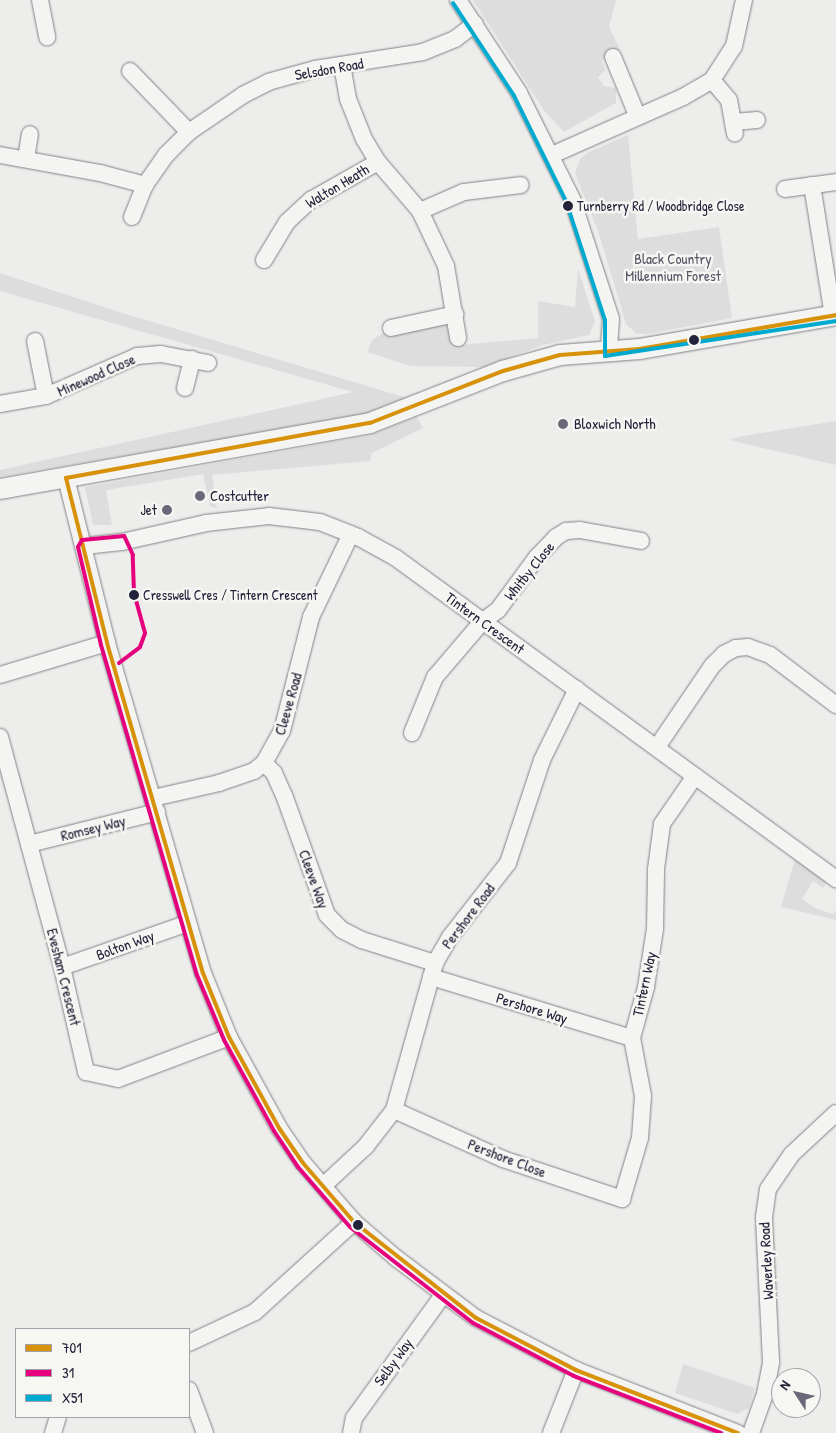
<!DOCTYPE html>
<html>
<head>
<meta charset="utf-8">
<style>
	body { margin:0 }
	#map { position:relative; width:836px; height:1433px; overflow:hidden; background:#ededec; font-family:"Patrick Hand",sans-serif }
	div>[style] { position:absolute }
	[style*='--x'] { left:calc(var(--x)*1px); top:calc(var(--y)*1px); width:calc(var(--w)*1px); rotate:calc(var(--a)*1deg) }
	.built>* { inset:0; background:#ddd }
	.roads { filter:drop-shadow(0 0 1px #828286) drop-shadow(0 0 1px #828286) }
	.minor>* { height:16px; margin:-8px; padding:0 8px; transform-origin:8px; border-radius:8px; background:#f4f4f2 }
	.major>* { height:20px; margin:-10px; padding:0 10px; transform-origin:10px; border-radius:10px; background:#f4f4f2 }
	.bus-1>* { height:4px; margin:-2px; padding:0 2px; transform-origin:2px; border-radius:2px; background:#d79209 }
	.bus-2>* { height:4px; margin:-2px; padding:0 2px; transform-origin:2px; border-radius:2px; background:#e5007d }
	.bus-3>* { height:4px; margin:-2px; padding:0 2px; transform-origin:2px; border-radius:2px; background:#00a9ce }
	.dots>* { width:14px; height:14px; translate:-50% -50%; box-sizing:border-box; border:2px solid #f6f6f2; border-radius:50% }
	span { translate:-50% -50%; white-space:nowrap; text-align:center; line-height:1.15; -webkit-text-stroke:5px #f6f6f2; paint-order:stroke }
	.bus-label { font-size:14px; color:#22223b }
	.left { translate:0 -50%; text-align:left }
	.street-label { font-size:15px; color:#22223b }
	.park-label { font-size:15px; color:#565668 }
	.poi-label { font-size:15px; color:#22223b }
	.right { translate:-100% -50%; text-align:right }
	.legend { position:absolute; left:15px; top:1328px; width:175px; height:90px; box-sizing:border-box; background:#f6f6f2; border:1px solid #a1a1a9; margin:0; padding:6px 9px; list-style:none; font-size:15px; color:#22223b }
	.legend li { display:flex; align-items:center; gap:10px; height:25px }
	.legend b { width:25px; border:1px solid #a1a1a9 }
	.north { position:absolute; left:771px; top:1368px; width:50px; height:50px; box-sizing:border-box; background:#f6f6f2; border:1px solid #a1a1a9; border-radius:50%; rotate:305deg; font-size:14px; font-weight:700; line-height:20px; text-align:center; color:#22223b }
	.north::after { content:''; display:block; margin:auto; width:18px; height:22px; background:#696979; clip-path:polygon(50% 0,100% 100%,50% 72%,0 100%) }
</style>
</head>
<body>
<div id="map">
	<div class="built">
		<div style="clip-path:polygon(473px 0,616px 0,609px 27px,620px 49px,602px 60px,605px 71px,598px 77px,604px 86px,616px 88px,616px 103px,564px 132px,545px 112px)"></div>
		<div style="clip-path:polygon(628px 135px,638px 239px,719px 227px,732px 318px,648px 334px,637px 334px,626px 324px,599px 234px,575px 173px,580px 159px,587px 153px)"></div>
		<div style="clip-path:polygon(578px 269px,595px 321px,589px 335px,543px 345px,483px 367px,410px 366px,367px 352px,372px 340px,391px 328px,456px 314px,459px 345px,538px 338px,538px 301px,575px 307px)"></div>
		<div style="clip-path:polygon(0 273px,119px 312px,414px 400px,386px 411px,0 477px,0 470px,353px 392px,0 291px)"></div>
		<div style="clip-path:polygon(417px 417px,423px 428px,372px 453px,370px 461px,212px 475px,217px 508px,210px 506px,203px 474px,106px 490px,112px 525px,93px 525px,85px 487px,370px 435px)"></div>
		<div style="clip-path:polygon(836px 421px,836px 465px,729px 440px,743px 436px)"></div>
		<div style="clip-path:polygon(795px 859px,827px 882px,823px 888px,813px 881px,802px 899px,815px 908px,833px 914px,836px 911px,836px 920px,781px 907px)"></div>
		<div style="clip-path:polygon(683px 1364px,755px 1388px,749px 1408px,737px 1414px,675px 1393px)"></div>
	</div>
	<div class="roads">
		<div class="minor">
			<div style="--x:40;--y:0;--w:38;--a:79"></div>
			<div style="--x:458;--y:0;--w:111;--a:56.7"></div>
			<div style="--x:519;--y:93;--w:119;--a:63.4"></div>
			<div style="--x:572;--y:199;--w:126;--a:72"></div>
			<div style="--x:611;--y:319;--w:32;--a:94"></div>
			<div style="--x:613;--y:57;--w:63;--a:67.5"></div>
			<div style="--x:342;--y:65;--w:35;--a:80"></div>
			<div style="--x:348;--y:99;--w:43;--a:68.2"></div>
			<div style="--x:364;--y:139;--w:27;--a:59"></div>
			<div style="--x:378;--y:162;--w:65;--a:49.4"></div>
			<div style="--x:420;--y:211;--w:61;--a:64.7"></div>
			<div style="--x:446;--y:266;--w:73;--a:80.5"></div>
			<div style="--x:130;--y:71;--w:85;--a:46"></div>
			<div style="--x:712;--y:80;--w:26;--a:50"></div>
			<div style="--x:729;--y:100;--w:34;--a:80"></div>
			<div style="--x:734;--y:122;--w:23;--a:-5"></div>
			<div style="--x:0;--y:155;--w:102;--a:10.2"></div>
			<div style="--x:100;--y:173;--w:47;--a:14.9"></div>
			<div style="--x:552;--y:155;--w:143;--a:-23.9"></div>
			<div style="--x:683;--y:97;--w:34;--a:-30"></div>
			<div style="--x:712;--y:80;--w:40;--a:-57.1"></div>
			<div style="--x:734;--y:46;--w:47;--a:-77.7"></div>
			<div style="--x:26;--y:159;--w:25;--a:-81"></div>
			<div style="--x:812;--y:185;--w:133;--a:80.9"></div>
			<div style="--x:785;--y:189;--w:51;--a:-7.8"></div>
			<div style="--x:420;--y:211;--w:48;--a:-23.4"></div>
			<div style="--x:464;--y:192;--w:57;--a:-7"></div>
			<div style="--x:132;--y:217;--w:35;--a:-68"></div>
			<div style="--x:145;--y:185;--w:37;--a:-55"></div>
			<div style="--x:166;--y:155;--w:33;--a:-45"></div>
			<div style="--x:189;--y:132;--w:65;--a:-34.4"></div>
			<div style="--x:243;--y:95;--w:28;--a:-27"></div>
			<div style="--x:268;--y:82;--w:49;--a:-15.5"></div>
			<div style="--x:315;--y:69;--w:109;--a:-8.9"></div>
			<div style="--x:423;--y:52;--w:35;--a:-22"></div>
			<div style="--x:455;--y:39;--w:25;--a:-37"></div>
			<div style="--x:264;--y:260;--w:44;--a:-58.8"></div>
			<div style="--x:287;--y:222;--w:33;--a:-43"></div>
			<div style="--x:311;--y:200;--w:77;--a:-29.6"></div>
			<div style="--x:391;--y:328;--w:66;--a:-12.2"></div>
			<div style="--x:35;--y:341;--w:56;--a:78.7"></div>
			<div style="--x:185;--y:388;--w:30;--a:-76"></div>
			<div style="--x:0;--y:404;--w:47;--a:-9.9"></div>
			<div style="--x:46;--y:396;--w:99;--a:-23.7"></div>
			<div style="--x:137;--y:356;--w:24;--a:-5"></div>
			<div style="--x:161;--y:354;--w:48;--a:10.8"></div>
			<div style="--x:66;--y:478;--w:170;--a:76"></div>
			<div style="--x:107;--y:643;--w:344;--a:73.8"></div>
			<div style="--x:203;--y:973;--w:69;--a:67.9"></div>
			<div style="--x:229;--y:1037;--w:104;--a:61.2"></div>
			<div style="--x:279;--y:1128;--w:42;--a:55.6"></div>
			<div style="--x:303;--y:1163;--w:78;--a:49.2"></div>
			<div style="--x:354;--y:1222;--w:55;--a:40.6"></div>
			<div style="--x:396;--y:1258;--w:100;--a:36.9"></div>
			<div style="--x:476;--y:1318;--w:113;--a:27.5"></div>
			<div style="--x:576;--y:1370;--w:174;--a:21.3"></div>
			<div style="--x:84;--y:546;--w:38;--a:-6"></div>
			<div style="--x:122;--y:542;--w:86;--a:-12.7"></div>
			<div style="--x:206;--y:523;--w:63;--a:-6.3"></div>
			<div style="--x:269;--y:516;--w:51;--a:6.7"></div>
			<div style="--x:320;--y:522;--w:41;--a:21.5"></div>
			<div style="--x:358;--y:537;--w:43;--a:28.9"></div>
			<div style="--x:396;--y:558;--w:545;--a:36.11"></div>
			<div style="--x:0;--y:675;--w:112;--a:-16.7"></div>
			<div style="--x:412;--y:733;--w:61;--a:-67.7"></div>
			<div style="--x:435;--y:677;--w:72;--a:-49.5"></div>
			<div style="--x:482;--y:622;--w:20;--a:-37"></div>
			<div style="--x:498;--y:610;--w:66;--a:-53.7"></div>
			<div style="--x:537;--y:557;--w:28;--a:-46"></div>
			<div style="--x:556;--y:537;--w:12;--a:-31"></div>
			<div style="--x:566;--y:531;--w:14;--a:-4"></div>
			<div style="--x:580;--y:530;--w:62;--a:10.2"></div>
			<div style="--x:0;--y:737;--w:238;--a:74.9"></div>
			<div style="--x:62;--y:967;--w:108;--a:77.1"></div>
			<div style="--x:86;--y:1072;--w:33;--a:12"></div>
			<div style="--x:118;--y:1079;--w:119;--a:-20.7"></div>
			<div style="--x:657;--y:747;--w:98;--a:-55.8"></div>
			<div style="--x:712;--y:666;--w:17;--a:-45"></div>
			<div style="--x:724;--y:654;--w:13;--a:-27"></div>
			<div style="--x:736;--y:648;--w:12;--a:-5"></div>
			<div style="--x:748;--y:647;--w:23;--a:20"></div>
			<div style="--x:770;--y:655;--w:83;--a:37.1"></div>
			<div style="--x:264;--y:763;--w:14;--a:45"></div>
			<div style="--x:274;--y:773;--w:24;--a:66"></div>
			<div style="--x:284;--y:795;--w:127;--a:70.3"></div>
			<div style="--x:327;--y:915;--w:21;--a:45"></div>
			<div style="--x:342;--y:930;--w:22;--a:27"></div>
			<div style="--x:362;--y:940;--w:77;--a:17.5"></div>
			<div style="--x:153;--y:798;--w:68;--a:-12.8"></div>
			<div style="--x:219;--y:783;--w:37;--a:-19"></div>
			<div style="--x:254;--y:771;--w:13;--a:-39"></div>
			<div style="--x:264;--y:763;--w:37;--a:-61"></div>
			<div style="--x:282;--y:731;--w:118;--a:-75.7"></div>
			<div style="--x:311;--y:617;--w:92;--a:-64.3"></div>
			<div style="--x:29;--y:844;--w:132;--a:-14"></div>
			<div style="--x:62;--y:967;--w:133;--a:-19.2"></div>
			<div style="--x:431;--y:977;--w:210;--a:16.9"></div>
			<div style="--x:394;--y:1110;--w:120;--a:24.2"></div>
			<div style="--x:503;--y:1159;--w:126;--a:18.6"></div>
			<div style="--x:622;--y:1199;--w:64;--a:-73.6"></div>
			<div style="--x:640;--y:1138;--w:42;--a:-85.9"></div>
			<div style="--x:643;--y:1096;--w:59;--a:-100.7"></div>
			<div style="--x:632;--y:1038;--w:53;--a:-74.6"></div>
			<div style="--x:646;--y:987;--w:59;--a:-81.2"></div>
			<div style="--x:655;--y:929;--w:60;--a:-89"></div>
			<div style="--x:656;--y:869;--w:45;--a:-82.4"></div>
			<div style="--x:662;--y:824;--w:58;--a:-55.5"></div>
			<div style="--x:323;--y:1186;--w:59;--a:-42.9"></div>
			<div style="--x:366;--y:1146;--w:46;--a:-52.1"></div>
			<div style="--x:394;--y:1110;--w:153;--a:-74.4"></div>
			<div style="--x:435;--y:963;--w:30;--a:-60"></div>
			<div style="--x:450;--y:937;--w:94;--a:-51.9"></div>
			<div style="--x:508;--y:863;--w:108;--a:-71.7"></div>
			<div style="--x:542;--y:760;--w:79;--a:-63.8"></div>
			<div style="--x:189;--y:1343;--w:73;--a:-25.2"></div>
			<div style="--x:255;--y:1312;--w:134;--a:-42.3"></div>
			<div style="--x:189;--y:1390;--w:46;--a:69.6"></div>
			<div style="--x:53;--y:1433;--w:17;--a:-73"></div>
			<div style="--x:351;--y:1433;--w:15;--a:-79"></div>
			<div style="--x:354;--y:1418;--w:152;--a:-54.1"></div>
			<div style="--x:551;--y:1433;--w:68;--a:-68.4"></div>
			<div style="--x:751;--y:1433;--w:41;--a:-70.3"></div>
			<div style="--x:765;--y:1394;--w:33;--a:-79"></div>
			<div style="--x:771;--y:1362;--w:145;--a:-92.8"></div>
			<div style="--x:764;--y:1217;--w:28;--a:-82"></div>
			<div style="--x:768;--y:1189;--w:42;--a:-55.6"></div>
			<div style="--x:792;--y:1154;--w:60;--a:-43"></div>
		</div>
		<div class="major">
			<div style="--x:0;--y:489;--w:376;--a:-10.1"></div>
			<div style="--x:370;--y:423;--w:143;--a:-21.4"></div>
			<div style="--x:503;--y:371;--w:59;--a:-15.7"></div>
			<div style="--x:560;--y:355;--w:80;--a:-4.3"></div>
			<div style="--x:640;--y:349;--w:199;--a:-9.8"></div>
		</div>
	</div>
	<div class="bus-1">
		<div style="--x:66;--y:478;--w:170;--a:76"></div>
		<div style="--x:107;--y:643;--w:344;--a:73.8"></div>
		<div style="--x:203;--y:973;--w:69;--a:67.9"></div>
		<div style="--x:229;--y:1037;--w:104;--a:61.2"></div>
		<div style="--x:279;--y:1128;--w:42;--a:55.6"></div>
		<div style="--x:303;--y:1163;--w:78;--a:49.2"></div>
		<div style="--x:354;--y:1222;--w:155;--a:38.2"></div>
		<div style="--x:476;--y:1318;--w:113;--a:27.5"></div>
		<div style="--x:576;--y:1370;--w:174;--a:21.3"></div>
		<div style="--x:66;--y:478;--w:309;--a:-10.3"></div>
		<div style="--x:370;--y:423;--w:143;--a:-21.4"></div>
		<div style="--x:503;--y:371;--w:59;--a:-15.7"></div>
		<div style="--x:560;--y:355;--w:80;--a:-4.3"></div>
		<div style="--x:640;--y:349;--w:199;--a:-9.8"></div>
	</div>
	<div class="bus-2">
		<div style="--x:119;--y:663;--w:26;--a:-37"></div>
		<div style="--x:140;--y:647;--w:15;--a:-70"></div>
		<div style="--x:145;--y:633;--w:41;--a:-105.4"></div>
		<div style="--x:134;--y:593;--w:38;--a:-92"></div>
		<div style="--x:133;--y:555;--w:21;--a:-115"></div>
		<div style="--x:124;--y:536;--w:42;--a:174.6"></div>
		<div style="--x:82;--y:540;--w:8;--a:120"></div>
		<div style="--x:78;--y:547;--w:101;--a:76.8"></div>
		<div style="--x:101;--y:645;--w:344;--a:73.8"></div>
		<div style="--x:197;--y:975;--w:70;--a:67.4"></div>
		<div style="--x:224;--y:1040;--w:104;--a:61.2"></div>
		<div style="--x:274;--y:1131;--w:43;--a:56.3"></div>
		<div style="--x:298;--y:1167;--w:79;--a:49.1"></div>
		<div style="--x:350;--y:1227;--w:156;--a:38"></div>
		<div style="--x:473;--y:1323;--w:114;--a:27.7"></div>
		<div style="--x:574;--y:1376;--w:158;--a:21.2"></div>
	</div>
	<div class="bus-3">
		<div style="--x:453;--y:3;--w:111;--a:56.7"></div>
		<div style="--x:514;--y:96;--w:117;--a:63.7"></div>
		<div style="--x:566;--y:201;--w:125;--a:71.9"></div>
		<div style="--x:605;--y:320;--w:36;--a:90"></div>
		<div style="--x:605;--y:356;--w:234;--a:-8.6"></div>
	</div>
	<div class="dots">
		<div style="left:568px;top:206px;background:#22223b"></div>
		<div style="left:694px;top:340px;background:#22223b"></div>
		<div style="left:563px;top:424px;background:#696979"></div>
		<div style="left:200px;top:496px;background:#696979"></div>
		<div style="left:167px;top:510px;background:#696979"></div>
		<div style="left:134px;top:595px;background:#22223b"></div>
		<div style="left:358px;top:1225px;background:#22223b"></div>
	</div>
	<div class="bus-label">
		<span class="left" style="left:577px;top:206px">Turnberry Rd / Woodbridge Close</span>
		<span class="left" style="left:143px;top:595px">Cresswell Cres / Tintern Crescent</span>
	</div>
	<div class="street-label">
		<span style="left:329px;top:69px;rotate:-10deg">Selsdon Road</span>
		<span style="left:337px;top:186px;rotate:-31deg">Walton Heath</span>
		<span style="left:96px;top:375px;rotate:-24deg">Minewood Close</span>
		<span style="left:529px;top:571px;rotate:-51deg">Whitby Close</span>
		<span style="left:485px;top:623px;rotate:36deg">Tintern Crescent</span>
		<span style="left:288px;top:704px;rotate:-74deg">Cleeve Road</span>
		<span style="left:93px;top:828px;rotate:-14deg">Romsey Way</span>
		<span style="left:314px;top:879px;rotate:70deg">Cleeve Way</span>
		<span style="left:468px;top:916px;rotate:-53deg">Pershore Road</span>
		<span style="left:125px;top:945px;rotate:-20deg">Bolton Way</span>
		<span style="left:64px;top:977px;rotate:76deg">Evesham Crescent</span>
		<span style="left:644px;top:984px;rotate:-78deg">Tintern Way</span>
		<span style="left:532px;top:1008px;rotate:17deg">Pershore Way</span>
		<span style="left:507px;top:1158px;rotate:21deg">Pershore Close</span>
		<span style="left:766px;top:1261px;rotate:-93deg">Waverley Road</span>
		<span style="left:393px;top:1362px;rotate:-54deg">Selby Way</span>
	</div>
	<div class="park-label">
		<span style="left:673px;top:267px">Black Country<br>Millennium Forest</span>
	</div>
	<div class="poi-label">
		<span class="left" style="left:574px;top:424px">Bloxwich North</span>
		<span class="left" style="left:210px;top:496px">Costcutter</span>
		<span class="right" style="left:157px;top:510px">Jet</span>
	</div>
	<ul class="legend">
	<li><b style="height:6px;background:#d79209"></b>701</li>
	<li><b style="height:6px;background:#e5007d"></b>31</li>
	<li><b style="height:6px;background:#00a9ce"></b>X51</li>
	</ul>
	<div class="north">N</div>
</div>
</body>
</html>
